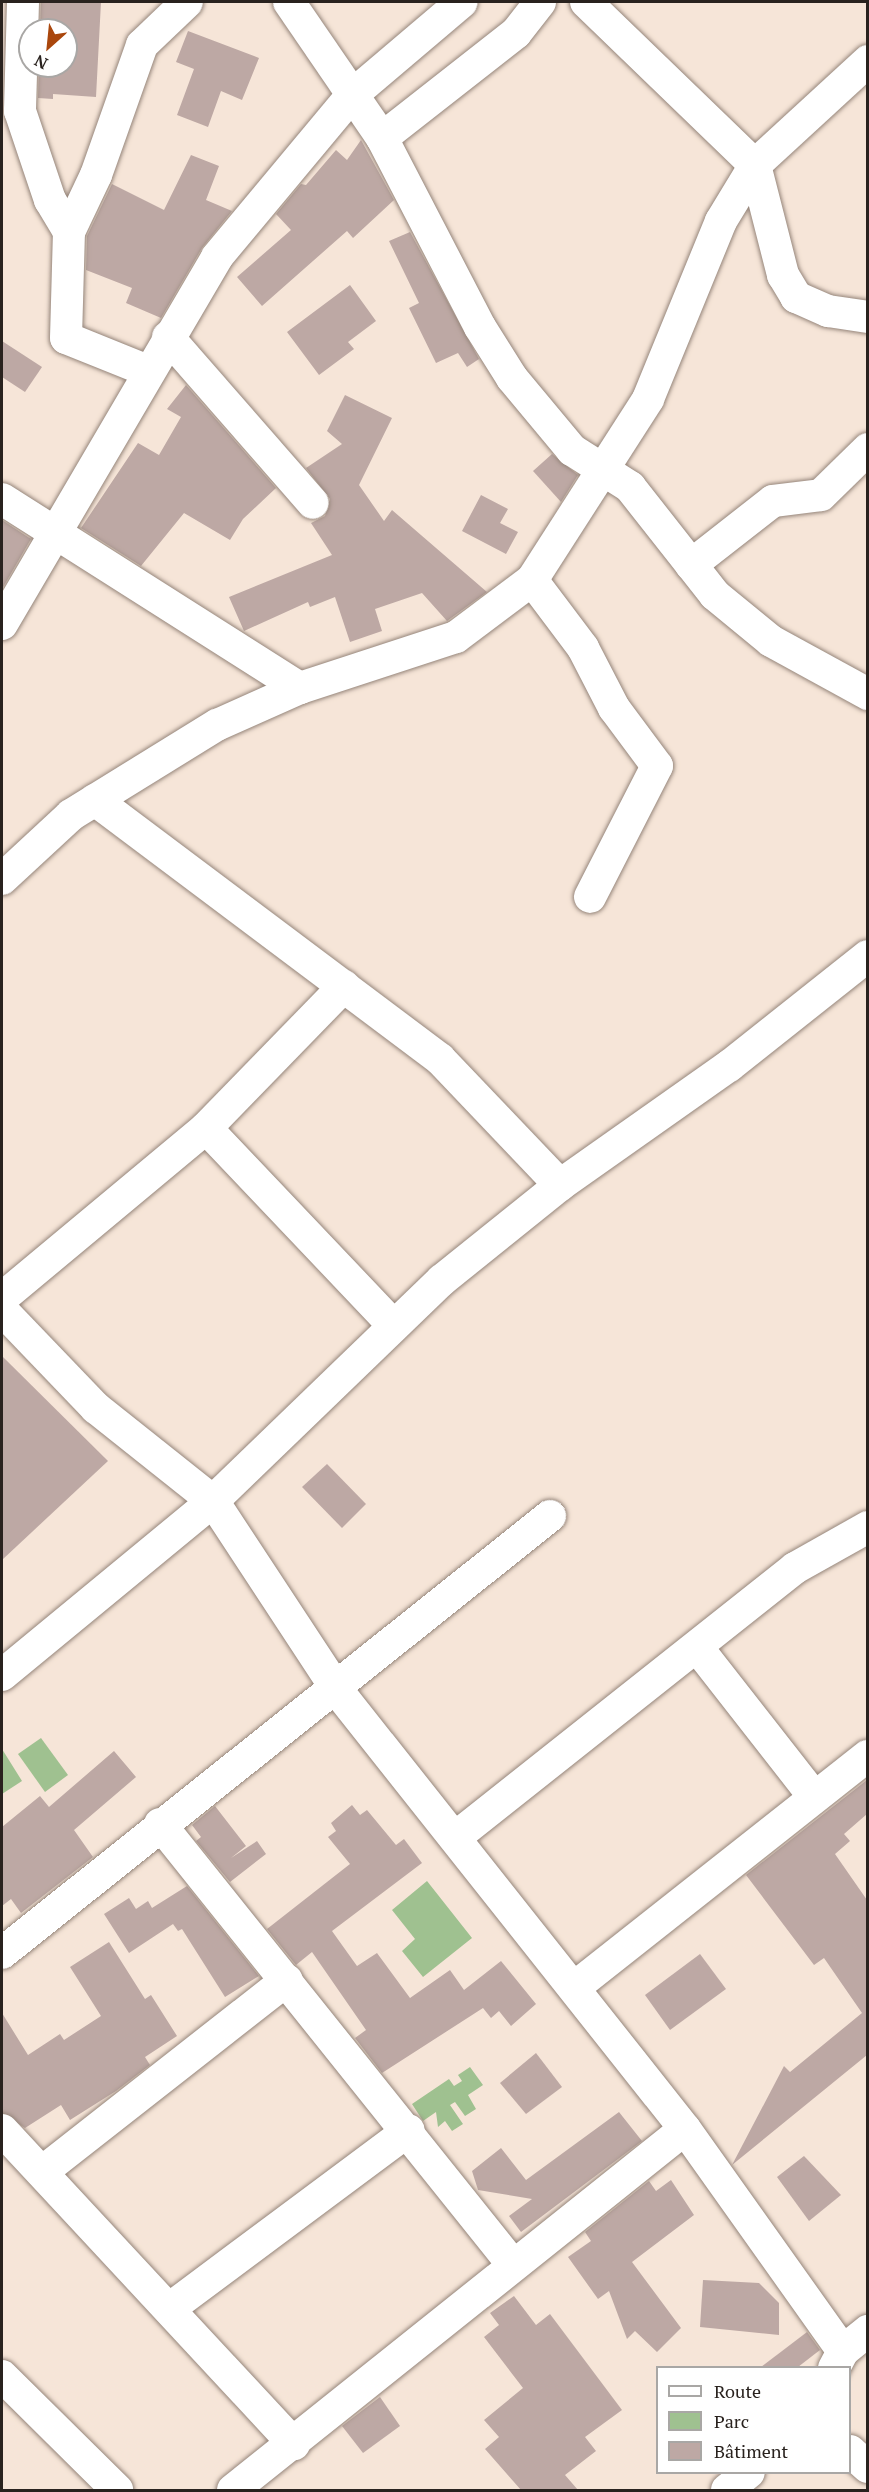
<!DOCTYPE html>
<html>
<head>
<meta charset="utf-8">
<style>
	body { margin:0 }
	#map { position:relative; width:869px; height:2492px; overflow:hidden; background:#f6e5d8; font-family:"PT Serif",serif }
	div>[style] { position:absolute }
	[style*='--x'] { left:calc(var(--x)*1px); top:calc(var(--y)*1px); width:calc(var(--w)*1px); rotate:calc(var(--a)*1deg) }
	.green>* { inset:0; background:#9fc190 }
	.building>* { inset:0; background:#bda8a4 }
	.roads { filter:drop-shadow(0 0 2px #95857a) drop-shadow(0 0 2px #95857a) }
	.minor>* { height:32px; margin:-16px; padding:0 16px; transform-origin:16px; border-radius:16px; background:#fff }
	span { translate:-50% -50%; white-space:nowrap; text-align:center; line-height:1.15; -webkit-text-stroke:4.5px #fff; paint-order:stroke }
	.frame { position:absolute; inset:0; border:3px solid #29221e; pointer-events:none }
	.legend { position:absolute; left:656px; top:2366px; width:195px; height:108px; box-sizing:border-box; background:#fff; border:2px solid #a9a7a5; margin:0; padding:8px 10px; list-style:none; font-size:18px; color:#29221e }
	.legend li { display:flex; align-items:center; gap:12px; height:30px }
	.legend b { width:30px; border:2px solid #a9a7a5 }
	.north { position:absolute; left:18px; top:18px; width:60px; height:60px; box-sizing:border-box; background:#fff; border:2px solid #a9a7a5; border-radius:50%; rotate:207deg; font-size:16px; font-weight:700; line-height:24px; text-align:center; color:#29221e }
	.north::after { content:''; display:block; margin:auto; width:21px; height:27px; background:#aa470d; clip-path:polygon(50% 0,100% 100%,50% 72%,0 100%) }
</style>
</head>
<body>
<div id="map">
	<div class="green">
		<div style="clip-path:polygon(41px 1738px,68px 1775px,45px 1792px,18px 1754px)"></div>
		<div style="clip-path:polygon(2px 1749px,22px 1781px,2px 1794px)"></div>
		<div style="clip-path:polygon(427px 1881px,472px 1938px,423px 1977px,402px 1951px,415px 1939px,392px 1910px)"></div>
		<div style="clip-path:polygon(470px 2067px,483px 2085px,468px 2095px,476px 2109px,465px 2116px,455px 2102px,450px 2105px,463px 2124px,452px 2131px,445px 2121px,438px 2127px,436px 2112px,423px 2121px,412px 2104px,449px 2079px,454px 2086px,462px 2081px,458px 2075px)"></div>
	</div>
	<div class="building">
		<div style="clip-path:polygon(41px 2px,101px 2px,96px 97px,53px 94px,53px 99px,38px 98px,39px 66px,66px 66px,66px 30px,40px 30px)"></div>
		<div style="clip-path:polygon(188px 31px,259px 58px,242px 100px,221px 91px,208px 127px,177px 115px,194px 69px,176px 62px)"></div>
		<div style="clip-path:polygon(361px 140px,394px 200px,353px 238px,347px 231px,262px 306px,237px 277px,291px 230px,276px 214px,301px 184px,306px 185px,336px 150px,347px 160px)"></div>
		<div style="clip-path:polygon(191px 155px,219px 166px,206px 200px,232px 211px,202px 248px,161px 318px,126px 303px,132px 288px,86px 270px,87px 236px,112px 184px,164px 210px)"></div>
		<div style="clip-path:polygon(410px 232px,479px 359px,467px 367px,458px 353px,436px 363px,409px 308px,419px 303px,389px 241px)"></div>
		<div style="clip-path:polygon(350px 285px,376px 321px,348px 342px,354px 349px,319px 375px,287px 332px)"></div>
		<div style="clip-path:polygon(2px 341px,42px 367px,25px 392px,2px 377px)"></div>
		<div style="clip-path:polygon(186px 385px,276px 488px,243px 519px,230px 540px,184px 513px,141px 566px,81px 528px,138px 443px,159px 455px,181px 417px,167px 409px)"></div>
		<div style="clip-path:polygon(345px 395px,392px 418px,359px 485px,384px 521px,392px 510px,487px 592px,447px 621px,422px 593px,375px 609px,382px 631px,350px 642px,335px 597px,310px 607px,308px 602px,244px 631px,229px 597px,332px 555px,311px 523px,325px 516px,330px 499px,306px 468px,342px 444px,327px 431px)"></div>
		<div style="clip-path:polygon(552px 454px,578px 475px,561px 502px,533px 471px)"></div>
		<div style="clip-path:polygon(481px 495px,508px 509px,500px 523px,518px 532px,506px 554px,462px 531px)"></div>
		<div style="clip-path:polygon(2px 520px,31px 539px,2px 589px)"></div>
		<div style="clip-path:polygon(2px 1356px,108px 1461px,2px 1560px)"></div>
		<div style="clip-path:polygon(327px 1464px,366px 1504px,342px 1528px,302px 1487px)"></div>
		<div style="clip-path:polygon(114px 1751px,136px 1777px,74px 1830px,93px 1857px,21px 1913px,11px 1899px,2px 1906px,2px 1827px,40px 1796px,49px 1807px)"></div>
		<div style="clip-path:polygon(867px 1780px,867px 1814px,844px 1834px,850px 1841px,835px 1854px,867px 1900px,867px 2055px,732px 2165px,784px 2066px,790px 2072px,862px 2013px,824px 1958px,814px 1965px,746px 1875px)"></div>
		<div style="clip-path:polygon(352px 1805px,360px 1815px,367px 1810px,396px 1845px,404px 1839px,422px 1863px,332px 1931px,357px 1966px,377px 1953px,410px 1998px,450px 1970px,464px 1990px,501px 1961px,536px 2004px,511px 2026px,499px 2011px,491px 2018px,483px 2008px,382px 2073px,355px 2038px,366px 2030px,312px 1952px,296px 1965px,267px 1929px,350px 1864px,328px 1837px,336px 1831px,331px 1823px)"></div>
		<div style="clip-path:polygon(215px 1806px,246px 1846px,231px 1858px,257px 1841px,266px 1854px,230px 1882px,196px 1841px,201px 1837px,192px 1825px)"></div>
		<div style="clip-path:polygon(187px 1886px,259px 1976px,225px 1997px,182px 1929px,178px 1931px,173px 1924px,129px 1953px,104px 1914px,129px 1898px,136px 1909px,148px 1901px,152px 1908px)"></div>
		<div style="clip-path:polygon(109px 1942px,145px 1999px,151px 1995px,177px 2036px,145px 2057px,150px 2065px,116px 2091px,70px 2120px,61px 2105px,25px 2128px,2px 2113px,2px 2013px,28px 2055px,60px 2034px,64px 2040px,101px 2016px,70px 1967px)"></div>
		<div style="clip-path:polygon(700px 1954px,726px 1989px,670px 2030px,645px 1995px)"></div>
		<div style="clip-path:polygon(536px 2053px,562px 2087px,526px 2114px,500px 2083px)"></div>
		<div style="clip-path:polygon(619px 2112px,642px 2141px,521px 2232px,509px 2216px,532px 2199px,478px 2190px,472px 2171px,501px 2148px,526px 2180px)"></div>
		<div style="clip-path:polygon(804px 2156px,841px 2195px,809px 2221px,777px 2177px)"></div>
		<div style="clip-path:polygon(671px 2180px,694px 2215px,632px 2262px,681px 2328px,657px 2352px,635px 2331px,627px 2339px,609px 2291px,598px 2299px,568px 2257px,591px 2241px,585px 2232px,649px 2181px,656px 2191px)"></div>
		<div style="clip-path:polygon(703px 2280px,759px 2283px,779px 2303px,779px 2335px,700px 2327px)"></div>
		<div style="clip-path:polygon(514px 2296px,536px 2325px,550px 2314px,622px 2410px,585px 2437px,596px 2451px,565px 2475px,578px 2490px,521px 2490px,485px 2449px,499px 2437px,484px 2420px,523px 2388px,484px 2337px,499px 2325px,490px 2313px)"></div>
		<div style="clip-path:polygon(807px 2332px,820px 2350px,798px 2367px,761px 2367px)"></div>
		<div style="clip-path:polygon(380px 2397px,400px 2426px,363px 2453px,342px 2426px)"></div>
	</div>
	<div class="roads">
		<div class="minor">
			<div style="--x:23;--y:2;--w:109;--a:91.6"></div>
			<div style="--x:20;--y:111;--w:94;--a:71.4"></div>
			<div style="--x:50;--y:200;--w:37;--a:59"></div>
			<div style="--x:289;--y:2;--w:165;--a:55.6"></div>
			<div style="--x:382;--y:138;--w:213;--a:62.6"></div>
			<div style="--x:480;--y:327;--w:60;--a:57.9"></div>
			<div style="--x:512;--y:378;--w:94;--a:50.2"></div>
			<div style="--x:572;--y:450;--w:69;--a:32.5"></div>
			<div style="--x:630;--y:487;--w:137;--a:51.8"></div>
			<div style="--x:715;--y:595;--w:72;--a:39.4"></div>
			<div style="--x:771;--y:641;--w:111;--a:28.7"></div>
			<div style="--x:586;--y:2;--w:235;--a:44"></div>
			<div style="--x:755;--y:165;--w:114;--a:75.7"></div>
			<div style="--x:783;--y:275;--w:26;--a:59"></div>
			<div style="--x:796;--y:297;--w:35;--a:24"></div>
			<div style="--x:828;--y:311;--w:40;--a:8.5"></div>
			<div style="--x:382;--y:138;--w:170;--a:-38.1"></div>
			<div style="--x:516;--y:33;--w:39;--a:-52"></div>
			<div style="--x:168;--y:337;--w:220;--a:48.9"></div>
			<div style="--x:148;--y:371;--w:88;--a:-158.1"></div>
			<div style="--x:66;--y:338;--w:106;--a:-88.4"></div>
			<div style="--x:69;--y:232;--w:63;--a:-64.7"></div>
			<div style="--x:96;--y:175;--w:138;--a:-70.5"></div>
			<div style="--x:142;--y:45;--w:62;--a:-43.7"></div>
			<div style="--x:2;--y:499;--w:353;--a:32.4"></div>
			<div style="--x:691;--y:565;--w:104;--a:-38"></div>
			<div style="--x:773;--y:501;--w:48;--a:-7.1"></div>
			<div style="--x:821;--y:495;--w:66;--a:-44.4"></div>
			<div style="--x:532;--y:580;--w:85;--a:53.1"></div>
			<div style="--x:583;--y:648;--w:68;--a:62.7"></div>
			<div style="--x:614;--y:708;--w:72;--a:53.4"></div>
			<div style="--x:657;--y:766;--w:147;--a:117.1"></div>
			<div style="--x:2;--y:624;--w:425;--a:-59.6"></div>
			<div style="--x:217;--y:257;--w:209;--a:-50.2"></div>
			<div style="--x:351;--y:96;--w:145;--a:-40.3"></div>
			<div style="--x:95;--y:800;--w:431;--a:36.9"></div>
			<div style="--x:440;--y:1059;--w:174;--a:46.4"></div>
			<div style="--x:2;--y:879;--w:94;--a:-42.8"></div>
			<div style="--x:71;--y:815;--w:172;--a:-31.7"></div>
			<div style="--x:217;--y:725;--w:91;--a:-24"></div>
			<div style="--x:300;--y:688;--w:164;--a:-18.1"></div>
			<div style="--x:456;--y:637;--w:95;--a:-36.9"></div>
			<div style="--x:532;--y:580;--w:215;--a:-57.3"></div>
			<div style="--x:648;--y:399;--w:192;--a:-67.7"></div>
			<div style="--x:721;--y:221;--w:66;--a:-58.7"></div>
			<div style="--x:755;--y:165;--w:154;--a:-42.6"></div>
			<div style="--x:206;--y:1128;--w:272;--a:46.5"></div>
			<div style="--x:2;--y:1298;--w:266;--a:-39.8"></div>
			<div style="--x:206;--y:1128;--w:198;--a:-45.8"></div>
			<div style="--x:2;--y:1310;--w:136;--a:46.2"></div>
			<div style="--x:96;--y:1408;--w:149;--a:38.5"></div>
			<div style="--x:213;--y:1501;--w:226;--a:56.7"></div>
			<div style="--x:337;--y:1690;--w:560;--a:51.6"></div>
			<div style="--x:685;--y:2129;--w:272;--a:54.6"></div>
			<div style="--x:697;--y:1647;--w:190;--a:52"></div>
			<div style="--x:2;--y:1675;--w:273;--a:-39.5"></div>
			<div style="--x:213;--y:1501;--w:318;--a:-44"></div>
			<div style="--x:442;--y:1280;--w:151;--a:-38.8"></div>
			<div style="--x:560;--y:1185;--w:207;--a:-35.2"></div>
			<div style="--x:729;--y:1066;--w:177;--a:-38.4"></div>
			<div style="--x:160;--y:1824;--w:565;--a:51.32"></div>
			<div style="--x:457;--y:1836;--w:431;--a:-38.4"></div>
			<div style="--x:795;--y:1568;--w:84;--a:-29.3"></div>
			<div style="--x:2;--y:1953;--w:701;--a:-38.57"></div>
			<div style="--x:575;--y:1987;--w:373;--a:-38.3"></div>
			<div style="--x:2;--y:2130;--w:429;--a:47.1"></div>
			<div style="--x:42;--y:2172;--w:311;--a:-38.1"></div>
			<div style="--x:169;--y:2309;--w:299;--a:-36.7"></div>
			<div style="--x:834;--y:2368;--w:19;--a:-62"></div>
			<div style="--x:843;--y:2351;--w:32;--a:-39"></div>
			<div style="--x:2;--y:2376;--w:162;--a:44.7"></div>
			<div style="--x:850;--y:2451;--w:24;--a:42"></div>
			<div style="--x:233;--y:2490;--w:578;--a:-38.61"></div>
			<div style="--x:727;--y:2490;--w:28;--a:-39"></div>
		</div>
	</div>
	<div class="frame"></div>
	<ul class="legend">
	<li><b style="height:8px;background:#fff"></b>Route</li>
	<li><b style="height:16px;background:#9fc190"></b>Parc</li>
	<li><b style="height:16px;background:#bda8a4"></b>Bâtiment</li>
	</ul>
	<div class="north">N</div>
</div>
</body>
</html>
